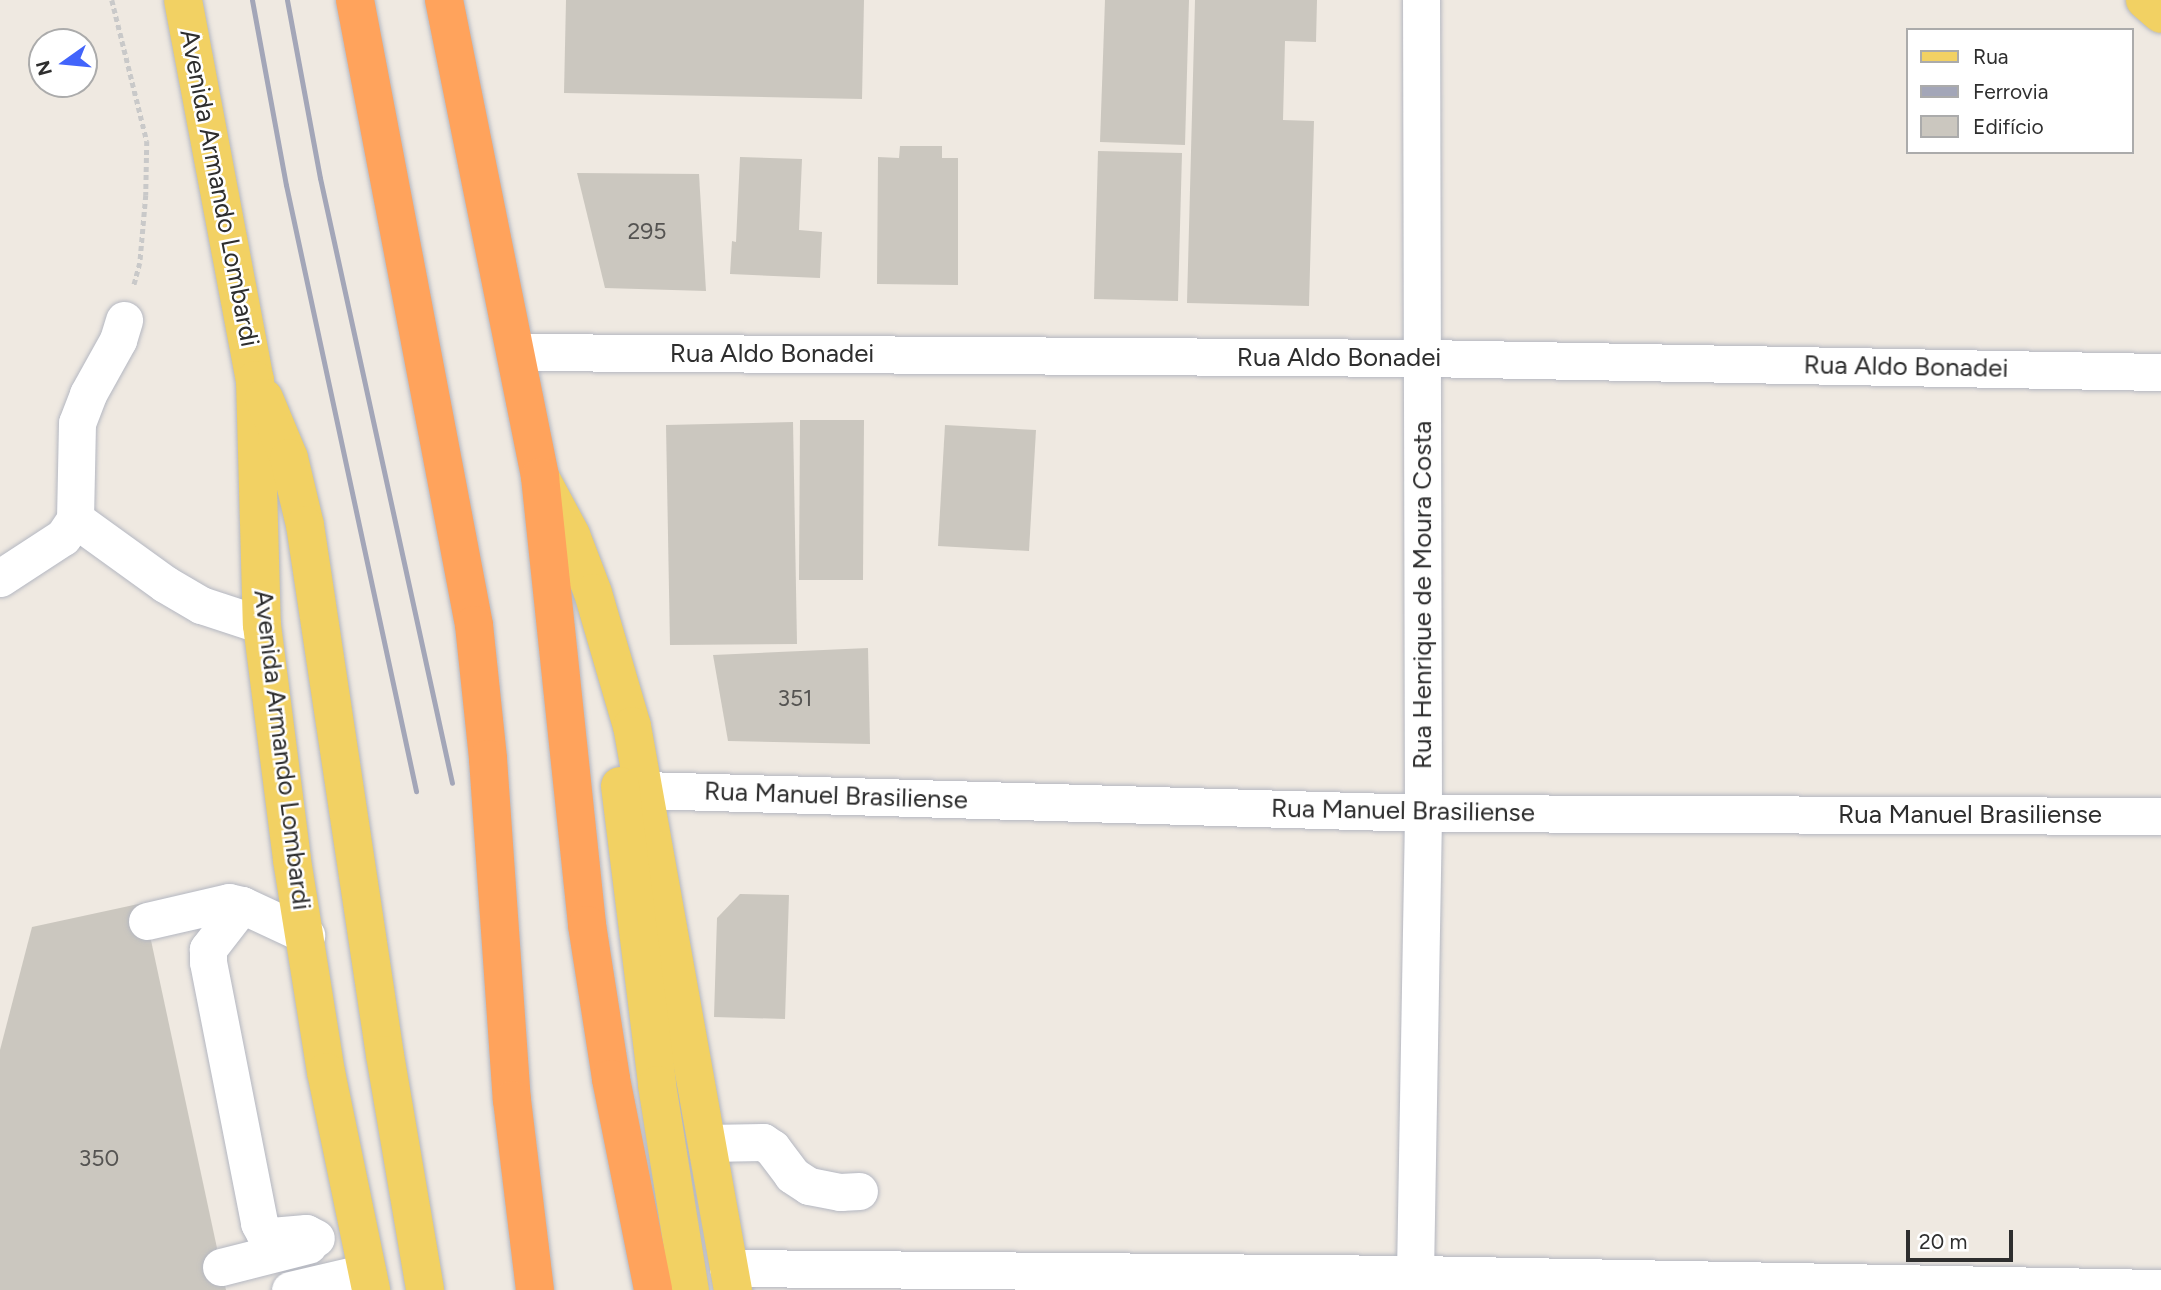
<!DOCTYPE html>
<html>
<head>
<meta charset="utf-8">
<style>
	body { margin:0 }
	#map { position:relative; width:2161px; height:1290px; overflow:hidden; background:#efe9e1; font-family:Figtree,sans-serif }
	div>[style] { position:absolute }
	[style*='--x'] { left:calc(var(--x)*1px); top:calc(var(--y)*1px); width:calc(var(--w)*1px); rotate:calc(var(--a)*1deg) }
	.building>* { inset:0; background:#cbc7bf }
	.path>* { height:4.5px; margin-top:-2.25px; transform-origin:0; background:repeating-linear-gradient(90deg,#c9c9c9 0 5px,transparent 0 8.5px) }
	.roads { filter:drop-shadow(0 0 2px #b4b7c1) drop-shadow(0 0 2px #b4b7c1) }
	.minor>* { height:37px; margin:-18.5px; padding:0 18.5px; transform-origin:18.5px; border-radius:18.5px; background:#fff }
	.major>* { height:38px; margin:-19px; padding:0 19px; transform-origin:19px; border-radius:19px; background:#f2d163 }
	.highway>* { height:38px; margin:-19px; padding:0 19px; transform-origin:19px; border-radius:19px; background:#ffa35c }
	.rail>* { height:5px; margin:-2.5px; padding:0 2.5px; transform-origin:2.5px; border-radius:2.5px; background:#a3a6b8 }
	span { translate:-50% -50%; white-space:nowrap; text-align:center; line-height:1.15; -webkit-text-stroke:5px #fff; paint-order:stroke }
	.number-label { font-size:23px; color:#555452 }
	.number-label span { -webkit-text-stroke-width:0 }
	.street-label { font-size:26px; color:#2e2e2e }
	.legend { position:absolute; left:1906px; top:28px; width:228px; height:126px; box-sizing:border-box; background:#fff; border:2px solid #ababab; margin:0; padding:9px 12px; list-style:none; font-size:21px; color:#2e2e2e }
	.legend li { display:flex; align-items:center; gap:14px; height:35px }
	.legend b { width:35px; border:2px solid #ababab }
	.north { position:absolute; left:28px; top:28px; width:70px; height:70px; box-sizing:border-box; background:#fff; border:2px solid #ababab; border-radius:50%; rotate:255deg; font-size:19px; font-weight:700; line-height:28px; text-align:center; color:#2e2e2e }
	.north::after { content:''; display:block; margin:auto; width:24px; height:32px; background:#4264fb; clip-path:polygon(50% 0,100% 100%,50% 72%,0 100%) }
	.scale { position:absolute; left:1906px; top:1230px; width:107px; height:32px; box-sizing:border-box; border:4px solid #2e2e2e; border-top:0; padding-left:9px; font-size:21px; line-height:24px; white-space:nowrap; color:#2e2e2e; -webkit-text-stroke:5px #fff; paint-order:stroke }
</style>
</head>
<body>
<div id="map">
	<div class="building">
		<div style="clip-path:polygon(566px 0,864px 0,862px 99px,564px 93px)"></div>
		<div style="clip-path:polygon(1105px 0,1189px 0,1185px 145px,1100px 142px)"></div>
		<div style="clip-path:polygon(1195px 0,1317px 0,1316px 42px,1285px 41px,1283px 120px,1314px 121px,1309px 306px,1187px 303px)"></div>
		<div style="clip-path:polygon(900px 146px,942px 146px,942px 158px,958px 158px,958px 285px,877px 284px,878px 157px,899px 158px)"></div>
		<div style="clip-path:polygon(1098px 151px,1182px 153px,1178px 301px,1094px 299px)"></div>
		<div style="clip-path:polygon(740px 157px,802px 159px,799px 230px,822px 232px,820px 278px,730px 274px,732px 241px,736px 242px)"></div>
		<div style="clip-path:polygon(577px 173px,699px 174px,706px 291px,605px 288px)"></div>
		<div style="clip-path:polygon(800px 420px,864px 420px,863px 580px,799px 580px)"></div>
		<div style="clip-path:polygon(793px 422px,797px 644px,670px 645px,666px 425px)"></div>
		<div style="clip-path:polygon(945px 425px,1036px 430px,1029px 551px,938px 546px)"></div>
		<div style="clip-path:polygon(868px 648px,870px 744px,728px 741px,713px 655px)"></div>
		<div style="clip-path:polygon(740px 894px,789px 895px,785px 1019px,714px 1017px,717px 918px)"></div>
		<div style="clip-path:polygon(143px 903px,226px 1290px,0 1290px,0 1050px,32px 927px)"></div>
	</div>
	<div class="path">
		<div style="--x:112;--y:0;--w:145;--a:76.1"></div>
		<div style="--x:147;--y:141;--w:54;--a:91.1"></div>
		<div style="--x:146;--y:195;--w:68;--a:95"></div>
		<div style="--x:140;--y:263;--w:23;--a:105"></div>
	</div>
	<div class="roads">
		<div class="minor">
			<div style="--x:517;--y:352;--w:907;--a:0.38"></div>
			<div style="--x:1424;--y:358;--w:737;--a:1.09"></div>
			<div style="--x:75;--y:519;--w:111;--a:35.8"></div>
			<div style="--x:165;--y:584;--w:42;--a:30.3"></div>
			<div style="--x:201;--y:605;--w:64;--a:18.2"></div>
			<div style="--x:0;--y:578;--w:75;--a:-33.1"></div>
			<div style="--x:63;--y:537;--w:22;--a:-56"></div>
			<div style="--x:75;--y:519;--w:96;--a:-88.8"></div>
			<div style="--x:77;--y:423;--w:31;--a:-69"></div>
			<div style="--x:88;--y:394;--w:62;--a:-60.9"></div>
			<div style="--x:118;--y:340;--w:21;--a:-73"></div>
			<div style="--x:644;--y:790;--w:779;--a:1.69"></div>
			<div style="--x:1423;--y:813;--w:738;--a:0.23"></div>
			<div style="--x:242;--y:905;--w:56;--a:127.7"></div>
			<div style="--x:208;--y:949;--w:13;--a:90"></div>
			<div style="--x:208;--y:962;--w:266;--a:78.9"></div>
			<div style="--x:259;--y:1223;--w:10;--a:61"></div>
			<div style="--x:264;--y:1232;--w:8;--a:30"></div>
			<div style="--x:271;--y:1236;--w:35;--a:-5"></div>
			<div style="--x:306;--y:1233;--w:11;--a:27"></div>
			<div style="--x:147;--y:921;--w:84;--a:-13"></div>
			<div style="--x:229;--y:902;--w:13;--a:13"></div>
			<div style="--x:242;--y:905;--w:71;--a:25.1"></div>
			<div style="--x:707;--y:1143;--w:56;--a:-1"></div>
			<div style="--x:763;--y:1142;--w:11;--a:34"></div>
			<div style="--x:772;--y:1148;--w:34;--a:53"></div>
			<div style="--x:792;--y:1175;--w:20;--a:33"></div>
			<div style="--x:809;--y:1186;--w:32;--a:11"></div>
			<div style="--x:840;--y:1192;--w:19;--a:-3"></div>
			<div style="--x:221;--y:1267;--w:90;--a:-14.2"></div>
			<div style="--x:728;--y:1268;--w:687;--a:0.5"></div>
			<div style="--x:1415;--y:1274;--w:746;--a:1.08"></div>
			<div style="--x:1415;--y:1274;--w:461;--a:-89"></div>
			<div style="--x:1423;--y:813;--w:813;--a:-90.14"></div>
			<div style="--x:290;--y:1290;--w:79;--a:-13.2"></div>
		</div>
		<div class="major">
			<div style="--x:183;--y:0;--w:387;--a:79.3"></div>
			<div style="--x:255;--y:380;--w:245;--a:88.4"></div>
			<div style="--x:262;--y:625;--w:237;--a:82.7"></div>
			<div style="--x:292;--y:860;--w:215;--a:80.9"></div>
			<div style="--x:326;--y:1072;--w:223;--a:78.3"></div>
			<div style="--x:2145;--y:0;--w:21;--a:41"></div>
			<div style="--x:264;--y:398;--w:65;--a:67.4"></div>
			<div style="--x:289;--y:458;--w:69;--a:76.6"></div>
			<div style="--x:305;--y:525;--w:536;--a:81.42"></div>
			<div style="--x:385;--y:1055;--w:238;--a:80.3"></div>
			<div style="--x:540;--y:477;--w:66;--a:61.9"></div>
			<div style="--x:571;--y:535;--w:62;--a:69.2"></div>
			<div style="--x:593;--y:593;--w:139;--a:73.7"></div>
			<div style="--x:632;--y:726;--w:573;--a:79.85"></div>
			<div style="--x:620;--y:786;--w:301;--a:82.9"></div>
			<div style="--x:657;--y:1085;--w:208;--a:80.9"></div>
		</div>
		<div class="highway">
			<div style="--x:355;--y:0;--w:636;--a:79.22"></div>
			<div style="--x:474;--y:625;--w:135;--a:84"></div>
			<div style="--x:488;--y:759;--w:342;--a:86"></div>
			<div style="--x:512;--y:1100;--w:191;--a:83.1"></div>
			<div style="--x:444;--y:0;--w:487;--a:78.6"></div>
			<div style="--x:540;--y:477;--w:450;--a:84"></div>
			<div style="--x:587;--y:925;--w:156;--a:81.1"></div>
			<div style="--x:611;--y:1079;--w:215;--a:78.7"></div>
		</div>
	</div>
	<div class="rail">
		<div style="--x:252;--y:0;--w:188;--a:79.6"></div>
		<div style="--x:286;--y:185;--w:620;--a:77.89"></div>
		<div style="--x:287;--y:0;--w:181;--a:79.5"></div>
		<div style="--x:320;--y:178;--w:619;--a:77.69"></div>
	</div>
	<div class="number-label">
		<span style="left:647px;top:231px">295</span>
		<span style="left:795px;top:698px">351</span>
		<span style="left:99px;top:1158px">350</span>
	</div>
	<div class="street-label">
		<span style="left:219px;top:188px;rotate:79deg">Avenida Armando Lombardi</span>
		<span style="left:772px;top:354px">Rua Aldo Bonadei</span>
		<span style="left:1339px;top:358px">Rua Aldo Bonadei</span>
		<span style="left:1906px;top:367px;rotate:1deg">Rua Aldo Bonadei</span>
		<span style="left:1423px;top:595px;rotate:-90deg">Rua Henrique de Moura Costa</span>
		<span style="left:282px;top:750px;rotate:83deg">Avenida Armando Lombardi</span>
		<span style="left:836px;top:796px;rotate:2deg">Rua Manuel Brasiliense</span>
		<span style="left:1403px;top:811px;rotate:1deg">Rua Manuel Brasiliense</span>
		<span style="left:1970px;top:815px">Rua Manuel Brasiliense</span>
	</div>
	<ul class="legend">
	<li><b style="height:9px;background:#f2d163"></b>Rua</li>
	<li><b style="height:9px;background:#a3a6b8"></b>Ferrovia</li>
	<li><b style="height:19px;background:#cbc7bf"></b>Edifício</li>
	</ul>
	<div class="north">N</div>
	<div class="scale">20 m</div>
</div>
</body>
</html>
